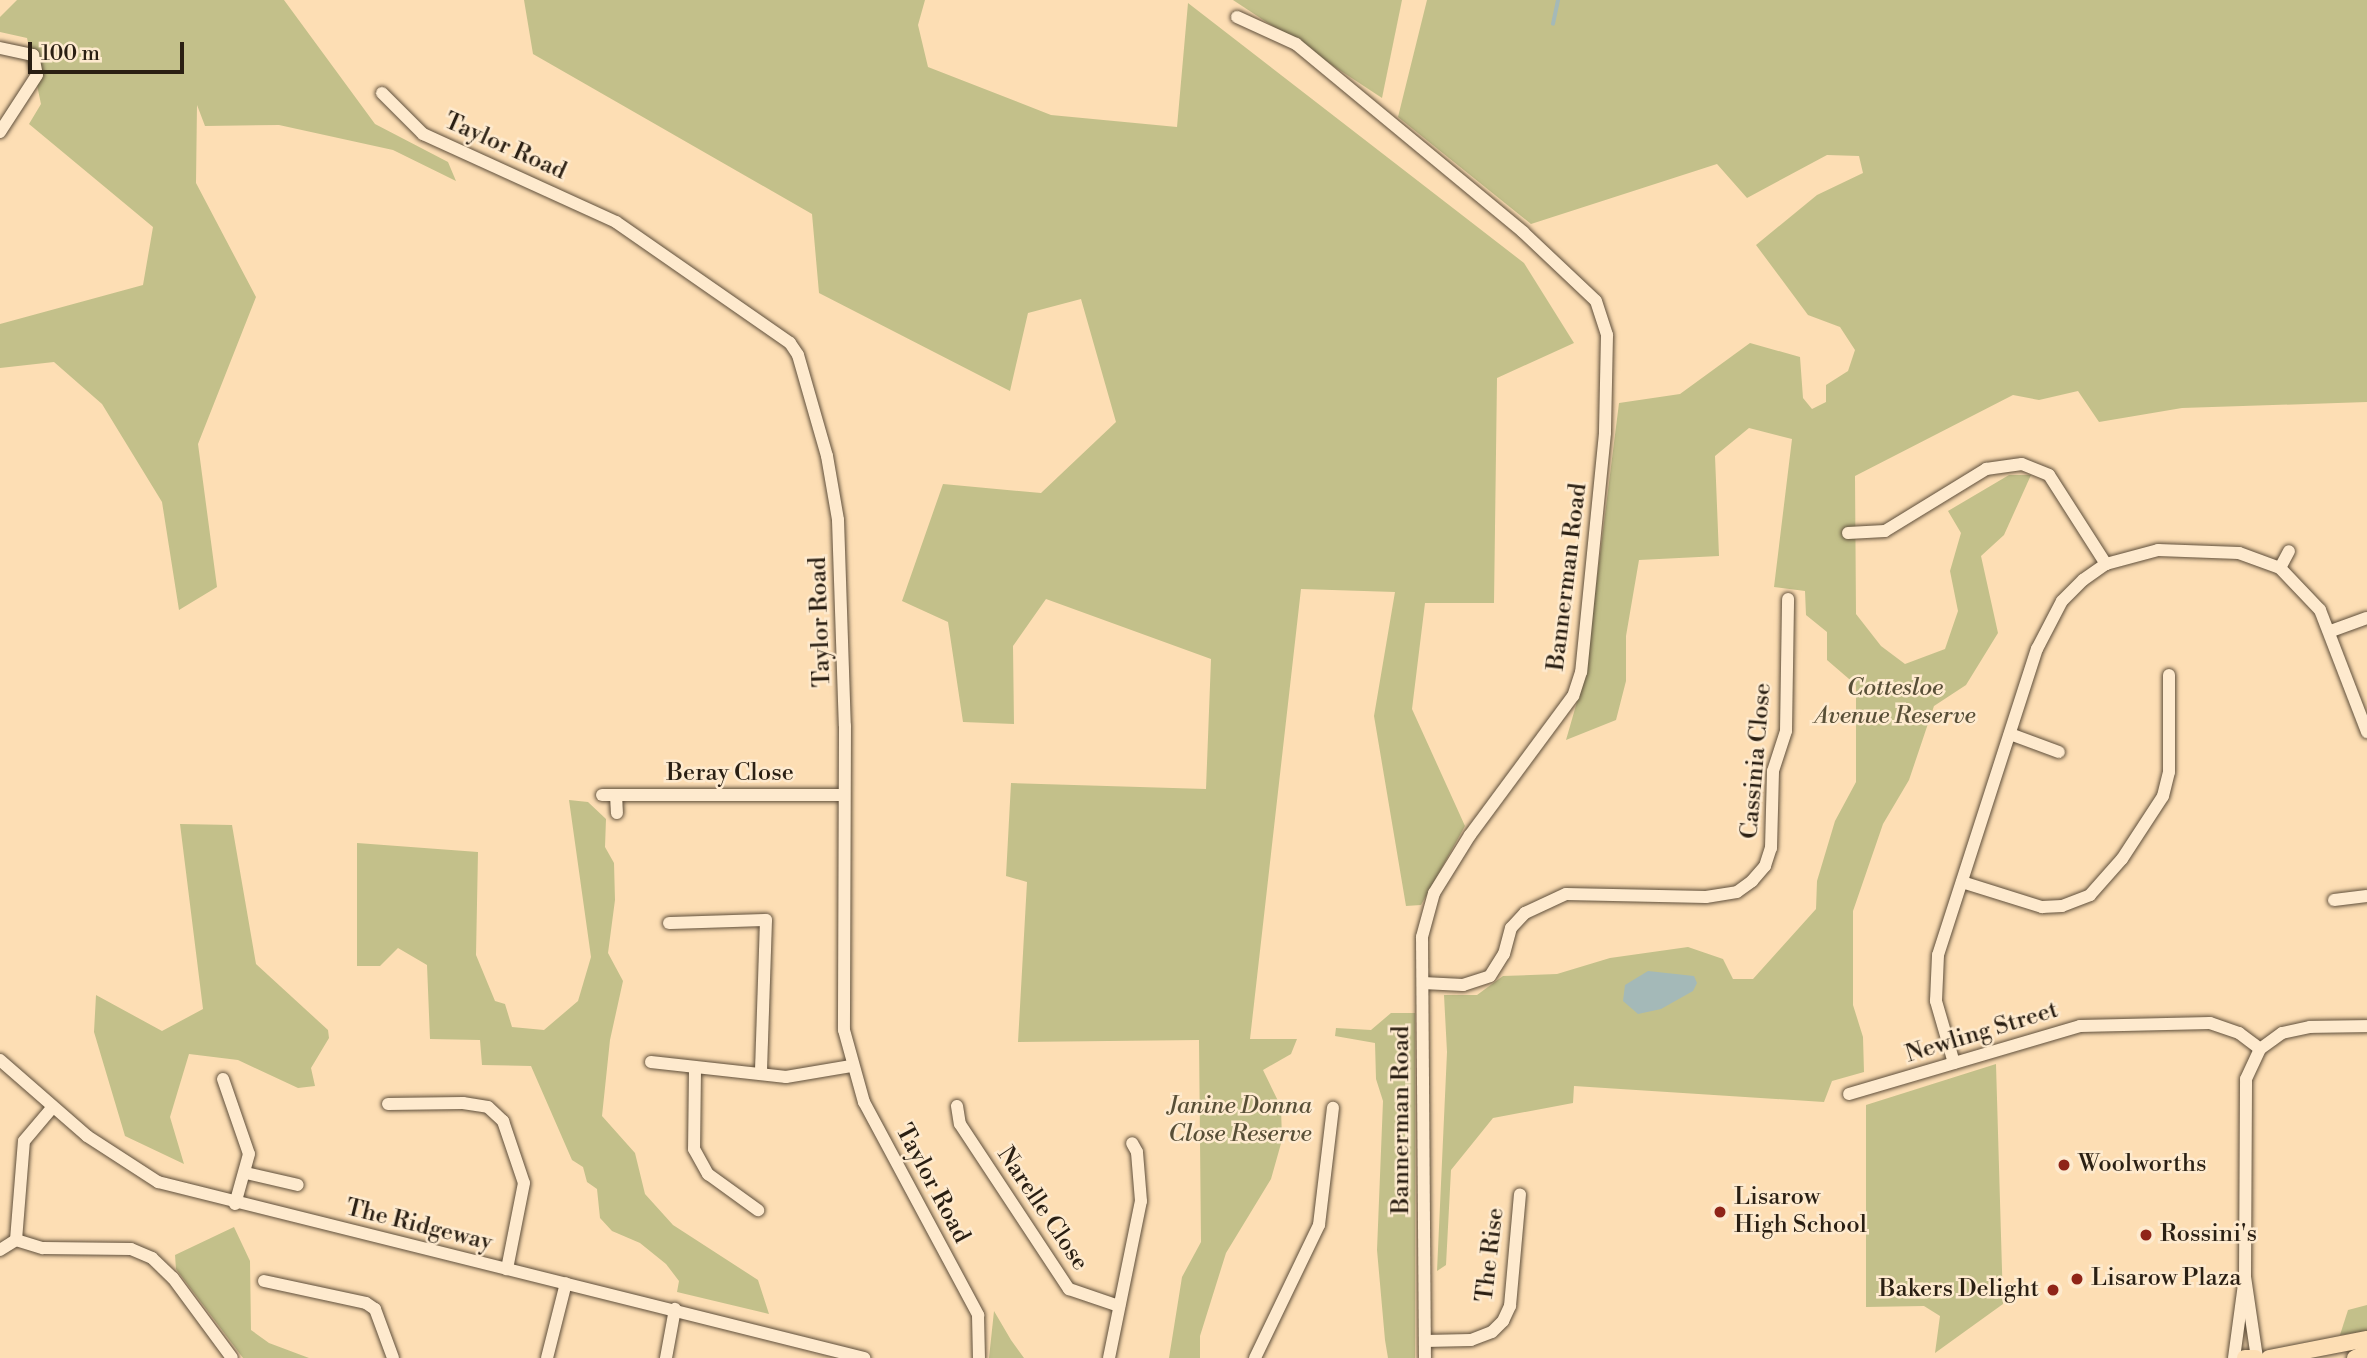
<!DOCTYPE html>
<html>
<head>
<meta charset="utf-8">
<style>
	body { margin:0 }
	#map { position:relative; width:2367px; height:1358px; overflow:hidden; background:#fddeb4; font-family:"Libre Bodoni",serif }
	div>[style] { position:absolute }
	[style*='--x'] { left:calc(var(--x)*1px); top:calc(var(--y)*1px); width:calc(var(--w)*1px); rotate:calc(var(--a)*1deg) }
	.green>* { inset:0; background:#c3c08a }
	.water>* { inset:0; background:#a4b9b8 }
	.stream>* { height:3.5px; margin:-1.75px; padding:0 1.75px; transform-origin:1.75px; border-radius:1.75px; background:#a4b9b8 }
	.roads { filter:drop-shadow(0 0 2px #5f4f3b) drop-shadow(0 0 2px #5f4f3b) }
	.minor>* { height:12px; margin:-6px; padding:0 6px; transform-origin:6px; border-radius:6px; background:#feeace }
	.major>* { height:16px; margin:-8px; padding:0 8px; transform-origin:8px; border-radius:8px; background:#fddeb4 }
	.dots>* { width:19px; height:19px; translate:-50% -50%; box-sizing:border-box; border:4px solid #feeace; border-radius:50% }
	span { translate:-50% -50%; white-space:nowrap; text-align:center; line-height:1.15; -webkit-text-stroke:5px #feeace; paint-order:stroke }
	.street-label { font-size:24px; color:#2a1f13 }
	.park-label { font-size:24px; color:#584f37; font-style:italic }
	.poi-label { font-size:24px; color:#2a1f13 }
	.left { translate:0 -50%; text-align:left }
	.right { translate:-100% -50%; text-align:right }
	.scale { position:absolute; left:28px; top:42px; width:156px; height:32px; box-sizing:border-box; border:4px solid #2a1f13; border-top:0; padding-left:9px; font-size:21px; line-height:24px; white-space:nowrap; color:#2a1f13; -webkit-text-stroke:5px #feeace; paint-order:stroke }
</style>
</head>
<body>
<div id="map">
	<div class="green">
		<div style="clip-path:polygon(17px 0,284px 0,375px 124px,448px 162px,456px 181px,393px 150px,279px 125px,205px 126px,197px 105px,196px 183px,256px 297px,198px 444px,217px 587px,179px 610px,162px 502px,102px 404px,54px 362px,0 368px,0 324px,143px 285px,153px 227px,29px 124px,41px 104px,27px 38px,0 32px,0 17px)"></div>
		<div style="clip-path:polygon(524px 0,925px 0,918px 25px,928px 67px,1051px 115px,1177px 127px,1188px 3px,1524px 263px,1574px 343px,1497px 378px,1494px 603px,1425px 603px,1412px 709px,1465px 826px,1421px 905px,1406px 906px,1374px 716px,1395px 592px,1301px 589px,1250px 1039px,1297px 1039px,1291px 1054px,1263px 1070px,1281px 1107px,1282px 1140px,1271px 1179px,1226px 1253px,1200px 1336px,1200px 1358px,1169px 1358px,1182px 1277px,1201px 1242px,1199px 1040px,1018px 1042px,1027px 882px,1006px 876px,1011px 783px,1206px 789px,1211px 659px,1046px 599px,1013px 646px,1014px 724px,963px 722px,948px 622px,902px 601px,943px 484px,1041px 493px,1116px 422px,1081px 299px,1028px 313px,1010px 391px,819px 293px,812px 214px,533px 54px)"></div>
		<div style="clip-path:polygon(1233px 0,1402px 0,1382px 98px)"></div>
		<div style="clip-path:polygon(1427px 0,2367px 0,2367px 402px,2182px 408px,2099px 422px,2078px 391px,2039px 400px,2013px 395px,1855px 476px,1856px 614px,1881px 646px,1905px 664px,1945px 649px,1958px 611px,1950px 571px,1961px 533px,1948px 511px,2009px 475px,2031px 475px,2004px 535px,1981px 556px,1998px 633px,1966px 685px,1934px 706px,1909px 780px,1883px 824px,1853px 911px,1853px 1005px,1863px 1037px,1864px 1072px,1832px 1081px,1824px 1102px,1574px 1086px,1573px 1103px,1493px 1118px,1451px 1170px,1446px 1265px,1437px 1271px,1447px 1052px,1444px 995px,1477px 995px,1503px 976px,1557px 974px,1610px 958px,1688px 947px,1723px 959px,1733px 979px,1753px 979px,1816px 909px,1817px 881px,1835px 821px,1856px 782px,1856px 685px,1827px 660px,1827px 632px,1806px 615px,1805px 591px,1774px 587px,1792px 439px,1749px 428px,1715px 456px,1719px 556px,1639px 560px,1626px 636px,1626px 681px,1616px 720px,1566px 740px,1585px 674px,1619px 403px,1680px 394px,1750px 343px,1800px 357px,1803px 398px,1812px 409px,1826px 402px,1826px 385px,1848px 371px,1855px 350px,1840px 327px,1808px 315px,1756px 245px,1817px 195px,1863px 173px,1859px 156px,1827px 155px,1747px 198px,1717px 164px,1531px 224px,1398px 117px)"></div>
		<div style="clip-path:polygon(569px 800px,588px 802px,606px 819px,605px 847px,614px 863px,615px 900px,608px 953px,623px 981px,610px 1040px,602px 1116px,635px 1153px,645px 1194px,673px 1225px,758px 1280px,769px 1314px,677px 1292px,679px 1281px,666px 1264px,640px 1243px,612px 1231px,600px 1218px,597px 1189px,587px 1182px,583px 1167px,572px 1160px,531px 1066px,482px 1065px,480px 1040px,430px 1039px,427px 965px,398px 948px,380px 966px,357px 966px,357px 843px,478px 852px,476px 955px,495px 1001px,505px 1004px,512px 1027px,544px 1030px,578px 1001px,591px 957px)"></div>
		<div style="clip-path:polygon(180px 824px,232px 825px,256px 964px,328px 1030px,329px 1038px,311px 1068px,315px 1086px,298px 1088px,238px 1060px,189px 1054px,170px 1117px,184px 1164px,125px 1136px,94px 1032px,96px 995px,162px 1031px,203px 1009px)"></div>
		<div style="clip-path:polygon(1391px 1013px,1415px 1013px,1415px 1358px,1388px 1358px,1385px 1340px,1377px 1250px,1383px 1101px,1376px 1079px,1375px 1043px,1335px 1036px,1336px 1028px,1371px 1030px)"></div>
		<div style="clip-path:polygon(1996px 1064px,2003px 1304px,1935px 1353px,1940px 1316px,1924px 1306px,1866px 1307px,1866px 1105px)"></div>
		<div style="clip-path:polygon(234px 1227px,250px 1261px,251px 1330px,269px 1343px,309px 1358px,243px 1358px,176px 1269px,175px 1255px)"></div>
		<div style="clip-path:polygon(2367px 1305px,2367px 1331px,2340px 1335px,2348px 1310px)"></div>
		<div style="clip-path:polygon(994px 1311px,1011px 1340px,1024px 1358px,989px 1358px)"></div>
	</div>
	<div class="water">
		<div style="clip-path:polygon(1648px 971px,1694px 976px,1697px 983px,1693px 991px,1661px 1009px,1638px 1014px,1623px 1001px,1625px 985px)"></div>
	</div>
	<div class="stream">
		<div style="--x:1553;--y:24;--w:25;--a:-78"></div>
	</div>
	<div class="roads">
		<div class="minor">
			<div style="--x:1237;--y:17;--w:65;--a:24.6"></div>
			<div style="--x:1296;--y:44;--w:295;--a:39.6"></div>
			<div style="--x:1523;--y:232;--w:100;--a:43.4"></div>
			<div style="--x:1596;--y:301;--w:36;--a:72"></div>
			<div style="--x:1607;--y:335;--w:98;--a:91.2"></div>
			<div style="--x:1605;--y:433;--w:240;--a:95.7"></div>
			<div style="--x:1581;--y:672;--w:25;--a:108"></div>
			<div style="--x:1573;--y:696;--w:173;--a:126.5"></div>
			<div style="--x:1470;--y:835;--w:68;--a:121.8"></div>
			<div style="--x:1434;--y:893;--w:46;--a:105.3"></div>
			<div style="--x:1422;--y:937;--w:421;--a:89.6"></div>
			<div style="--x:0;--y:48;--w:34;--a:12"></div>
			<div style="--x:33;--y:55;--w:20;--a:79"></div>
			<div style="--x:37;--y:75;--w:68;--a:123"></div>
			<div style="--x:382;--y:93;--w:58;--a:45"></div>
			<div style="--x:423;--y:134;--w:212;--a:24.5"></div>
			<div style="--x:616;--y:222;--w:212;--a:34.8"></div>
			<div style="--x:790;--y:343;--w:14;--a:56"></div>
			<div style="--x:798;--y:355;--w:105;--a:74"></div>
			<div style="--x:827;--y:456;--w:65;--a:80.2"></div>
			<div style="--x:838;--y:520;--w:206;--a:88.1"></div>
			<div style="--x:845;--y:726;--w:304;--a:90.2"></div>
			<div style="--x:844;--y:1030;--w:75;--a:74.5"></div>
			<div style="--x:864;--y:1102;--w:242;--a:61.8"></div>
			<div style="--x:978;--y:1315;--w:43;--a:88.7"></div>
			<div style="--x:1848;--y:533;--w:37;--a:-3"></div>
			<div style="--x:1885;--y:531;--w:119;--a:-31.5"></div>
			<div style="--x:1986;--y:469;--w:36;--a:-8"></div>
			<div style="--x:2022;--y:464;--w:29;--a:22"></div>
			<div style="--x:2049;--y:475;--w:106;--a:57.4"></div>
			<div style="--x:2280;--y:568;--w:19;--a:-62"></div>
			<div style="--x:2331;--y:631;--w:38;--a:-20"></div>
			<div style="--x:2010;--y:734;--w:52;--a:20.2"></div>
			<div style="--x:602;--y:795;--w:241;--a:0"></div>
			<div style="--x:616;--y:795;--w:18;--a:87"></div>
			<div style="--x:1962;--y:882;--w:84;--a:17.4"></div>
			<div style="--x:2042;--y:907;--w:20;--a:-3"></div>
			<div style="--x:2062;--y:906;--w:30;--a:-21"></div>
			<div style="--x:2090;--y:895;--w:48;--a:-48.4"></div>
			<div style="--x:2122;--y:859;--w:75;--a:-56.9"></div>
			<div style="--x:2163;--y:796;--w:25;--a:-76"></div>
			<div style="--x:2169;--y:772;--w:97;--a:-90"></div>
			<div style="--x:2334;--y:900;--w:33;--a:-7"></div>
			<div style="--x:669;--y:923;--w:97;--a:-1.8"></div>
			<div style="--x:766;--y:920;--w:154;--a:91.9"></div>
			<div style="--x:1423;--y:983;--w:40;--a:2.9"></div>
			<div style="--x:1463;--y:985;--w:28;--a:-18"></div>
			<div style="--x:1490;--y:976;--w:26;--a:-58"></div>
			<div style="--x:1504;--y:954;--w:27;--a:-75"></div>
			<div style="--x:1511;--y:928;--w:21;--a:-47"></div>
			<div style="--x:1525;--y:913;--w:45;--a:-24.9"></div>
			<div style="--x:1566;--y:894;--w:140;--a:1.2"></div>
			<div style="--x:1706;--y:897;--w:31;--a:-9"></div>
			<div style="--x:1737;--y:892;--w:19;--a:-36"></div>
			<div style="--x:1752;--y:881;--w:20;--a:-49"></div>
			<div style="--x:1765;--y:866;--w:19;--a:-72"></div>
			<div style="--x:1771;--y:848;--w:77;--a:-88.5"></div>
			<div style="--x:1773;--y:771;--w:42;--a:-72"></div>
			<div style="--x:1786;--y:731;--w:132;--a:-89.1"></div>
			<div style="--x:0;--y:1060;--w:116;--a:41.1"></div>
			<div style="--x:87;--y:1136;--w:85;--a:32.9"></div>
			<div style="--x:158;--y:1182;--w:728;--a:14"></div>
			<div style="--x:651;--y:1062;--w:136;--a:6.3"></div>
			<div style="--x:786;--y:1077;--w:66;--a:-9.6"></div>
			<div style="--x:1954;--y:1063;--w:65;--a:-106.2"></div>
			<div style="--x:1936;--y:1001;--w:46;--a:-87.5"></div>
			<div style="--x:1938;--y:955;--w:322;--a:-72.1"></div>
			<div style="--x:2037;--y:649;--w:54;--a:-62.5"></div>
			<div style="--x:2062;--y:601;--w:30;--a:-45"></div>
			<div style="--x:2083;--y:580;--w:28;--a:-35"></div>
			<div style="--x:2106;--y:564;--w:54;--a:-15.1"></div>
			<div style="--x:2158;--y:550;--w:81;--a:2.1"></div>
			<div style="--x:2239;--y:553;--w:44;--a:20.1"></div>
			<div style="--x:2280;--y:568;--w:58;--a:46.4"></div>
			<div style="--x:2320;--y:610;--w:131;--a:68.9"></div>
			<div style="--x:695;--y:1070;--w:79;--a:90.7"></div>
			<div style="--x:694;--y:1149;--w:29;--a:61"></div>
			<div style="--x:708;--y:1174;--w:62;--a:35.8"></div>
			<div style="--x:223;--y:1079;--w:79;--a:70.9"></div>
			<div style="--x:249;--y:1154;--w:52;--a:105.6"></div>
			<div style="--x:1849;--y:1094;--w:241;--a:-16.4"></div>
			<div style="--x:2080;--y:1026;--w:130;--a:-1.3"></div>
			<div style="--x:2210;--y:1023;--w:31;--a:19"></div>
			<div style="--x:2239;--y:1033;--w:26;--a:37"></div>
			<div style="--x:388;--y:1104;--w:75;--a:-0.8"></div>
			<div style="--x:463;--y:1103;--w:25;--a:9"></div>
			<div style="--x:488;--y:1107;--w:21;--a:43"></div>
			<div style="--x:503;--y:1121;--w:65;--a:71.3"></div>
			<div style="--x:524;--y:1183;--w:88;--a:101.2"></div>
			<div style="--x:957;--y:1106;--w:18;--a:81"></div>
			<div style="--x:960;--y:1124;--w:198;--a:56.6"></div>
			<div style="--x:1069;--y:1289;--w:53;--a:18.8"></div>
			<div style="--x:246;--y:1173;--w:53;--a:13"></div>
			<div style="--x:16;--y:1240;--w:28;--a:17"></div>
			<div style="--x:43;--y:1248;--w:88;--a:0.7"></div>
			<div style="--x:131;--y:1249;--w:23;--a:23"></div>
			<div style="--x:152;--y:1258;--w:29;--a:44"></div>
			<div style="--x:173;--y:1278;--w:99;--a:53.6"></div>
			<div style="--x:16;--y:1240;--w:99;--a:-85.4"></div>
			<div style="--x:24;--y:1141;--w:43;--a:-49.7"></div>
			<div style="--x:0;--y:1250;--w:19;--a:-32"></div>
			<div style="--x:264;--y:1281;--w:104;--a:12.2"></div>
			<div style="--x:366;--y:1303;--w:11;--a:34"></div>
			<div style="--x:375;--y:1309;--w:52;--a:69.8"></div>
			<div style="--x:1425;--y:1341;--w:46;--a:-1.2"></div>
			<div style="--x:1471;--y:1340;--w:22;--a:-21"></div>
			<div style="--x:1492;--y:1332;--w:16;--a:-45"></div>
			<div style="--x:1503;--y:1321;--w:17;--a:-65"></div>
			<div style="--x:1510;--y:1306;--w:112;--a:-84.9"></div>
			<div style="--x:547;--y:1358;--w:77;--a:-75.8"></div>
			<div style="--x:666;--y:1358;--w:50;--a:-79.6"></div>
			<div style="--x:1109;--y:1358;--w:160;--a:-78.5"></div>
			<div style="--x:1141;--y:1201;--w:49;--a:-94.7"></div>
			<div style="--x:1137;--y:1152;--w:10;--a:-119"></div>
			<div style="--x:1255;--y:1358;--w:148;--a:-64.3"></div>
			<div style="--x:1319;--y:1225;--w:118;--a:-83.2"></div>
			<div style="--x:2234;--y:1358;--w:82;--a:-82.3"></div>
			<div style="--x:2257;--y:1358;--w:82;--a:-98.4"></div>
			<div style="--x:2245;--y:1277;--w:198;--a:-89.7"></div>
			<div style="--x:2246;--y:1079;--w:33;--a:-65"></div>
			<div style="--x:2260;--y:1049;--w:27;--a:-36"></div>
			<div style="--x:2282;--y:1033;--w:29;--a:-12"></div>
			<div style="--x:2310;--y:1027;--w:57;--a:-1"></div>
		</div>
		<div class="major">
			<div style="--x:2245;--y:1358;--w:10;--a:0"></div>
			<div style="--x:2269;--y:1358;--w:100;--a:-11"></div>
			<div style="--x:2355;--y:1358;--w:13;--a:-23"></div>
		</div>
	</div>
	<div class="dots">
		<div style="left:2064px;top:1165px;background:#8f2418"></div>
		<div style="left:1720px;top:1212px;background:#8f2418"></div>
		<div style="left:2146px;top:1235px;background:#8f2418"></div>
		<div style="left:2077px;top:1279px;background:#8f2418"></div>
		<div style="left:2053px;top:1290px;background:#8f2418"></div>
	</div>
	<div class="street-label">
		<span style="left:505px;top:147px;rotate:24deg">Taylor Road</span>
		<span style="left:1568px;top:577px;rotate:-83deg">Bannerman Road</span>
		<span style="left:821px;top:622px;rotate:-92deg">Taylor Road</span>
		<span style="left:1757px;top:761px;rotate:-85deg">Cassinia Close</span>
		<span style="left:730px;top:774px">Beray Close</span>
		<span style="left:1982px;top:1033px;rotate:-17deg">Newling Street</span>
		<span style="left:1402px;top:1120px;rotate:-90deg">Bannerman Road</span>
		<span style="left:932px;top:1184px;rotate:62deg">Taylor Road</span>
		<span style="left:1042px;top:1209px;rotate:56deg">Narelle Close</span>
		<span style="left:419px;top:1226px;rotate:14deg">The Ridgeway</span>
		<span style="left:1491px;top:1255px;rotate:-83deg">The Rise</span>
	</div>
	<div class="park-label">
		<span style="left:1895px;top:703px">Cottesloe<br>Avenue Reserve</span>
		<span style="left:1240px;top:1121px">Janine Donna<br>Close Reserve</span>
	</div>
	<div class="poi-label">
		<span class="left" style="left:2078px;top:1165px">Woolworths</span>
		<span class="left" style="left:1734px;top:1212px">Lisarow<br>High School</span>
		<span class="left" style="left:2160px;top:1235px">Rossini's</span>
		<span class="left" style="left:2091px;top:1279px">Lisarow Plaza</span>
		<span class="right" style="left:2039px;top:1290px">Bakers Delight</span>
	</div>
	<div class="scale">100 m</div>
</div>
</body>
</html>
